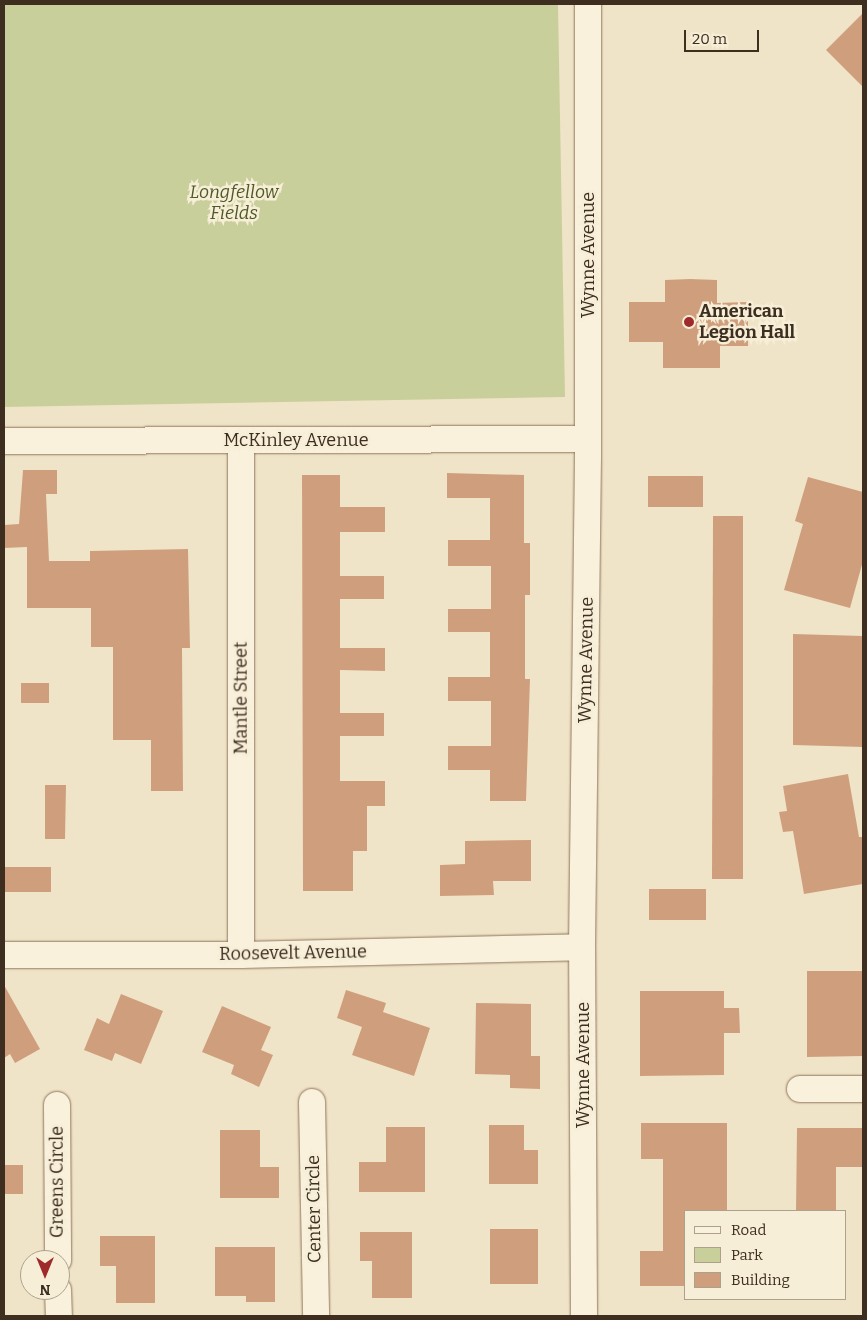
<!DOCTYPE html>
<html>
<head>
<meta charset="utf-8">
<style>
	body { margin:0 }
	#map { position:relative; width:867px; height:1320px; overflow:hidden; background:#f0e4c8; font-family:Bitter,serif }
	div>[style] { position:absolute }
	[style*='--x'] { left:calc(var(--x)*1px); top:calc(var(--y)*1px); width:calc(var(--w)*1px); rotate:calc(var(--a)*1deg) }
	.green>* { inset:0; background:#c9cf9b }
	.building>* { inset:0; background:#cf9f7d }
	.roads { filter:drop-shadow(0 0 1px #8d765c) drop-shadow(0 0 1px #8d765c) }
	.minor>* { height:26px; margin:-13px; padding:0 13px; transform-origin:13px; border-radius:13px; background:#faf1dc }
	.dots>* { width:14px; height:14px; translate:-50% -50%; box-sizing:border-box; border:2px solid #f7eed8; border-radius:50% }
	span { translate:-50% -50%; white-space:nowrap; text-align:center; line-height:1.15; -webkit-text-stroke:5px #f7eed8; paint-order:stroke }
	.park-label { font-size:18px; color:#4d5a26; font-style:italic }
	.street-label { font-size:18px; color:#3d2e20 }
	.poi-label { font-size:18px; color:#3d2e20; font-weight:700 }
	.left { translate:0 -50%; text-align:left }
	.frame { position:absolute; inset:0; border:5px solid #3d2e20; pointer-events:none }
	.legend { position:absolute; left:684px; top:1210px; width:162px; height:90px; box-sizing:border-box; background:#f7eed8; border:1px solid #ada18e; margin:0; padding:6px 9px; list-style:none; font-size:15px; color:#3d2e20 }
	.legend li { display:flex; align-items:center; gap:10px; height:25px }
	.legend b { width:25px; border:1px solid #ada18e }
	.north { position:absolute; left:20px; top:1250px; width:50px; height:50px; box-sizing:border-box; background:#f7eed8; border:1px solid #ada18e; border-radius:50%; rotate:180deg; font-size:14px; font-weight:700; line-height:20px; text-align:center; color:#3d2e20 }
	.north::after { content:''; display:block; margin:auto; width:18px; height:22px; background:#9e2a2b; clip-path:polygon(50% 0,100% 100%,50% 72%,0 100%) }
	.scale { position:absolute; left:684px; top:30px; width:75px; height:22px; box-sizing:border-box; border:2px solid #3d2e20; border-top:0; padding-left:6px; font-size:15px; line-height:18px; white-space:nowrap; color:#3d2e20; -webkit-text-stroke:4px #f7eed8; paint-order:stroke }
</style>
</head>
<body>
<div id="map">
	<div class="green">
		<div style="clip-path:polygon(4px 4px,558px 4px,565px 397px,4px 407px)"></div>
	</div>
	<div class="building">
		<div style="clip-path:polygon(863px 13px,863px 87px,826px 50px)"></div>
		<div style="clip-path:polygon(690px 279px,717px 280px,717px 303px,748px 302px,748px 346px,720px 346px,720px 368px,663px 368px,663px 342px,629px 342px,629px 302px,665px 302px,665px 280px)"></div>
		<div style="clip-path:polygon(23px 470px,57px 470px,57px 494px,46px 494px,49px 561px,90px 561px,90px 551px,188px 549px,190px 648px,182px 648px,183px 791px,151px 791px,151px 740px,113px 740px,113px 647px,91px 647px,91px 608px,27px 608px,27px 547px,4px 548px,4px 525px,19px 524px)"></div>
		<div style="clip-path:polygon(447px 473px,524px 475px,524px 543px,530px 543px,530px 595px,525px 595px,525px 679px,530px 679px,526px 801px,490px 801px,490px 770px,448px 770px,448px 746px,491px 746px,491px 701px,448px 701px,448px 677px,490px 677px,490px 632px,448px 632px,448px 609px,491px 609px,491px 566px,448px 566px,448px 540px,490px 540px,490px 498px,447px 498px)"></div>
		<div style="clip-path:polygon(302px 475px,340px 475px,340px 507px,385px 507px,385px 532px,340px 532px,340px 576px,384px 576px,384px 599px,340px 599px,340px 648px,385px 648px,385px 671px,340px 670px,340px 713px,384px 713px,384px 736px,340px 736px,340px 781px,385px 781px,385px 806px,367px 806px,367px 851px,353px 851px,353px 891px,303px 891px)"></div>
		<div style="clip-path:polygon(648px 476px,703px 476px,703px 507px,648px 507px)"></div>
		<div style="clip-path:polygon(808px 477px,863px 492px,863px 561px,850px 608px,784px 590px,803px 524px,795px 521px)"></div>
		<div style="clip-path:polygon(713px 516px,743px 516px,743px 879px,712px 879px)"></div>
		<div style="clip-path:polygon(793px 634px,863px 636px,863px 747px,793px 745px)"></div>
		<div style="clip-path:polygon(21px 683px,49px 683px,49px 703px,21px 703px)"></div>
		<div style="clip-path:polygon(848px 774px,859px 837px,863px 837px,863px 884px,804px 894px,793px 831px,783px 832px,779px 812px,787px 811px,783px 786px)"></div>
		<div style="clip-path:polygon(45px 785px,66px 785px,65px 839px,45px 839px)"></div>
		<div style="clip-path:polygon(531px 840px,531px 881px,493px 881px,494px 895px,440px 896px,440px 865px,465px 864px,465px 841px)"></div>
		<div style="clip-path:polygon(4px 867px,51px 867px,51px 892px,4px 892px)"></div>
		<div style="clip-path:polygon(649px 889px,706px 889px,706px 920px,649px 920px)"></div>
		<div style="clip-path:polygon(807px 971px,863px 971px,863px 1056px,807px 1057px)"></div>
		<div style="clip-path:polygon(4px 985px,40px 1049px,15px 1063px,10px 1054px,4px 1058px)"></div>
		<div style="clip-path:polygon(346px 990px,386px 1003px,383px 1012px,430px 1028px,414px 1076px,352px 1055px,362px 1027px,337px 1018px)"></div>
		<div style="clip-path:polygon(640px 991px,724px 991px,724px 1008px,739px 1008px,740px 1033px,724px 1033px,724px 1075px,640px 1076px)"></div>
		<div style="clip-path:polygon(121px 994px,163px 1011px,141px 1064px,115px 1053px,112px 1061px,84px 1050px,97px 1018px,109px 1024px)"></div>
		<div style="clip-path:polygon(476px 1003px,531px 1004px,531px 1056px,540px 1056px,540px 1089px,510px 1088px,510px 1075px,475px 1074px)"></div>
		<div style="clip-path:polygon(222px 1006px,271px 1027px,261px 1050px,273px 1055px,259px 1087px,231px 1074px,234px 1065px,202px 1052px)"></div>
		<div style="clip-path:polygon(641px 1123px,727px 1123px,727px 1211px,686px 1211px,686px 1286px,640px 1286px,640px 1251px,663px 1251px,663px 1159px,641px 1159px)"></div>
		<div style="clip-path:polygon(489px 1125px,524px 1125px,524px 1150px,538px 1150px,538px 1184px,489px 1184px)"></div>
		<div style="clip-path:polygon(386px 1127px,425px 1127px,425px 1192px,359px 1192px,359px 1162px,386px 1162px)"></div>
		<div style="clip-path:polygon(797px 1128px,863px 1128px,863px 1167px,836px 1167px,836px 1211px,796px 1211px)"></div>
		<div style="clip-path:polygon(220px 1130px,260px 1130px,260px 1167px,279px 1167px,279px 1198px,220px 1198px)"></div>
		<div style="clip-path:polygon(4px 1165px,23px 1165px,23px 1194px,4px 1194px)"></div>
		<div style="clip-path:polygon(490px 1229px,538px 1229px,538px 1284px,490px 1284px)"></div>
		<div style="clip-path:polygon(360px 1232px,412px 1232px,412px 1298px,372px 1298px,372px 1261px,360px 1261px)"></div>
		<div style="clip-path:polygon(100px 1236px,155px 1236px,155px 1303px,116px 1303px,116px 1266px,100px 1266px)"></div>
		<div style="clip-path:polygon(215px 1247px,275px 1247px,275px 1302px,246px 1302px,246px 1296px,215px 1296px)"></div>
	</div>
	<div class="roads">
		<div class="minor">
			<div style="--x:4;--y:441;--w:584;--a:-0.2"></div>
			<div style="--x:241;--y:441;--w:514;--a:90"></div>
			<div style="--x:4;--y:955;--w:237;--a:0"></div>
			<div style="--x:241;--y:955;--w:341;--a:-1.3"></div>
			<div style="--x:800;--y:1089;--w:63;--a:0"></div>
			<div style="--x:312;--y:1102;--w:214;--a:88.9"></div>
			<div style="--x:57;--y:1105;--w:155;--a:89.6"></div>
			<div style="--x:58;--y:1290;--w:26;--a:88"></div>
			<div style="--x:584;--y:1316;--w:369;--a:-90.3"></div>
			<div style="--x:582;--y:947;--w:490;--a:-89.3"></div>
			<div style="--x:588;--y:457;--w:453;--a:-90"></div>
		</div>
	</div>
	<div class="dots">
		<div style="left:689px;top:322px;background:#9e2a2b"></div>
	</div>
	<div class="park-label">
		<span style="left:234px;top:203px">Longfellow<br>Fields</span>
	</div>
	<div class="street-label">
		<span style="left:588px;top:255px;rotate:-90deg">Wynne Avenue</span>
		<span style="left:296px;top:440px">McKinley Avenue</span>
		<span style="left:586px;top:660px;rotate:-89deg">Wynne Avenue</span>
		<span style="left:241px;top:698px;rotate:-90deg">Mantle Street</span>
		<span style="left:293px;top:953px;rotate:-1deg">Roosevelt Avenue</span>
		<span style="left:583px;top:1065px;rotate:-90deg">Wynne Avenue</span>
		<span style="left:57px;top:1182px;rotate:-90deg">Greens Circle</span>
		<span style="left:314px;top:1209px;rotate:-91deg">Center Circle</span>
	</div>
	<div class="poi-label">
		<span class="left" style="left:699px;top:322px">American<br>Legion Hall</span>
	</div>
	<div class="frame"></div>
	<ul class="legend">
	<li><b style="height:6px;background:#faf1dc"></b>Road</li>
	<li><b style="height:14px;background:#c9cf9b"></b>Park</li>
	<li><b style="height:14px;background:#cf9f7d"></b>Building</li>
	</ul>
	<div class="north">N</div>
	<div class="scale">20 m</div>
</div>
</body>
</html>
